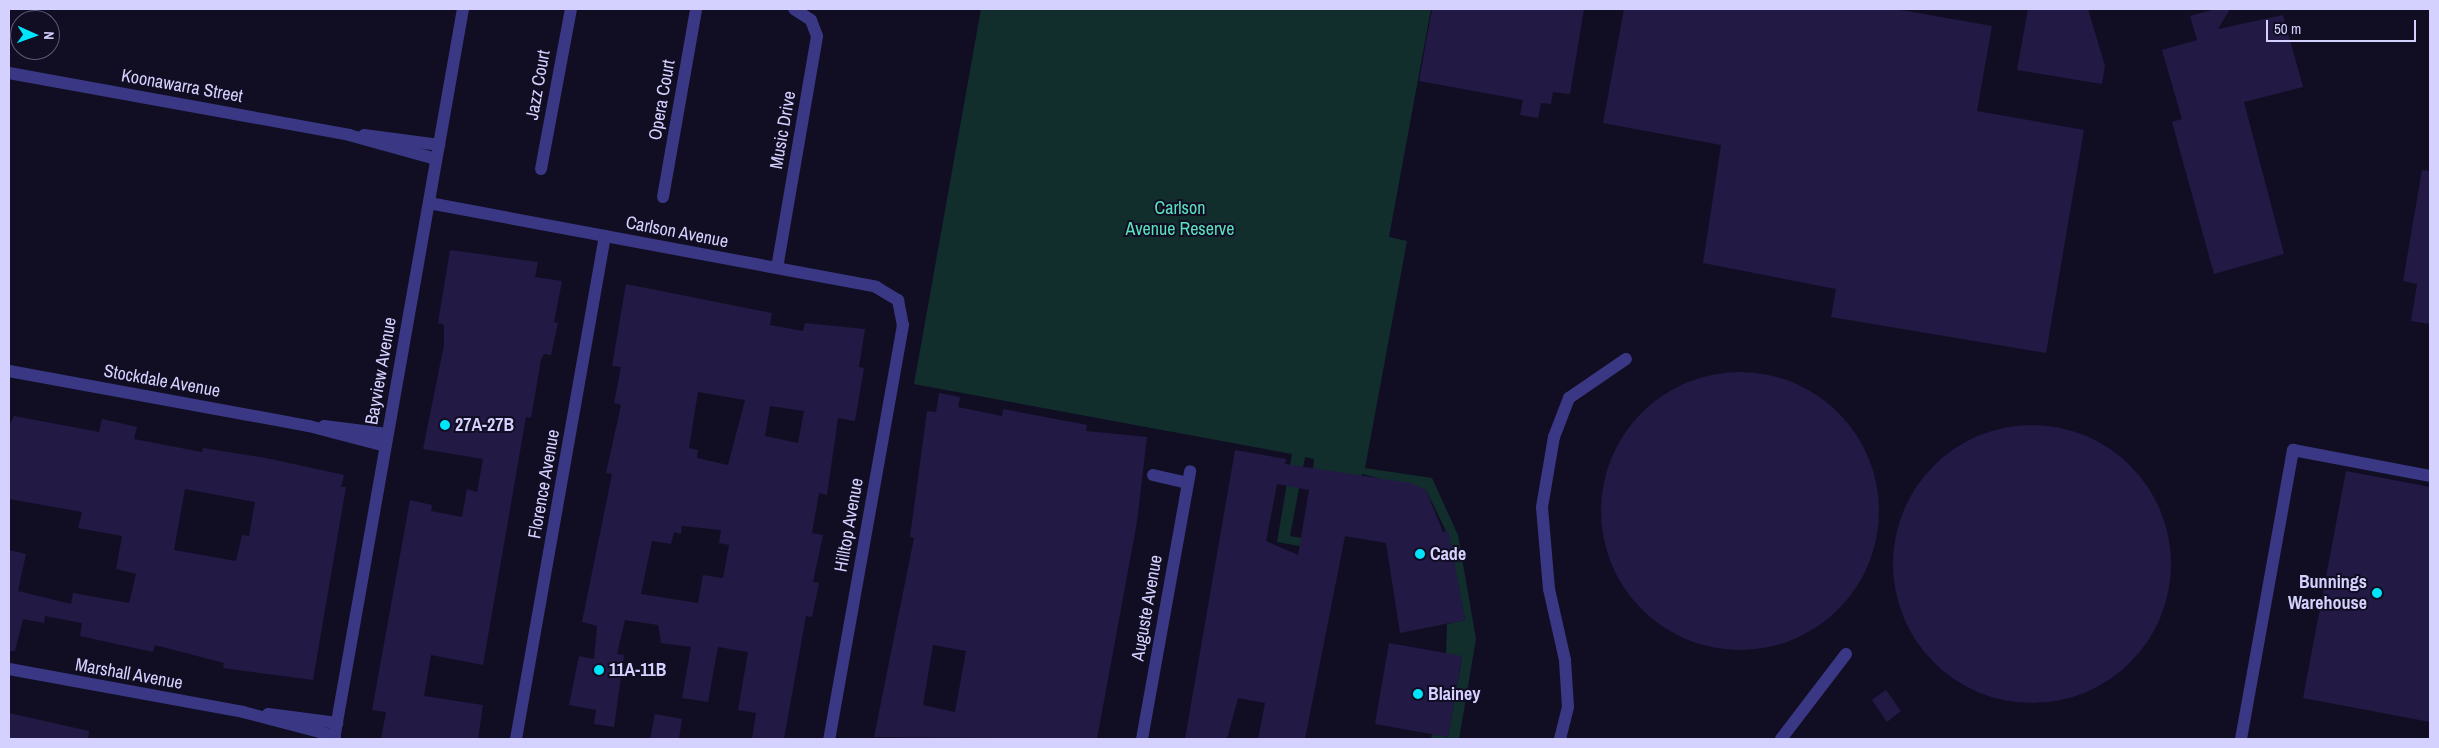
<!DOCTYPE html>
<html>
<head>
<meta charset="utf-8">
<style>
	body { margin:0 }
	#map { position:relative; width:2439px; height:748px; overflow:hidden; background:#110e24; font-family:"Archivo Narrow",sans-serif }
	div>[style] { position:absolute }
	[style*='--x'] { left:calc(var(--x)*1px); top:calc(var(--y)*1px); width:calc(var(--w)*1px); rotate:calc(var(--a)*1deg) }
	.green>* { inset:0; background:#112e2d }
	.building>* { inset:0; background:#221945 }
	.round { border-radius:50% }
	.minor>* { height:12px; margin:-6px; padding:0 6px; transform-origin:6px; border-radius:6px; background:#3a3884 }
	.dots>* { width:14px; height:14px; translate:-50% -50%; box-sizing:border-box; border:2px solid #110e24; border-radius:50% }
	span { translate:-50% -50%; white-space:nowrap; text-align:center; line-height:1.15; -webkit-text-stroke:4px #110e24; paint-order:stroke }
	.street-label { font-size:18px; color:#d5d1ff }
	.park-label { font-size:18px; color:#5ae2be }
	.poi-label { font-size:18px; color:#d5d1ff; font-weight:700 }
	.left { translate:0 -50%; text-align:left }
	.right { translate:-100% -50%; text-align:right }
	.frame { position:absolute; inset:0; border:10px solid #d5d1ff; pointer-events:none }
	.north { position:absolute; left:10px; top:10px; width:50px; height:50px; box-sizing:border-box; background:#110e24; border:1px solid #5f5c7c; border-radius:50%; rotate:92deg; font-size:14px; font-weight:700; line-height:20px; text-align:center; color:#d5d1ff }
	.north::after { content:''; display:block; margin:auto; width:18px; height:22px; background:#00e5fc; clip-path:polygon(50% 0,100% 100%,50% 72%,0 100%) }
	.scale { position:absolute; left:2266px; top:20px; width:150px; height:22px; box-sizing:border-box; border:2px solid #d5d1ff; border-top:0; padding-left:6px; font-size:15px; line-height:18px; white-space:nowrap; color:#d5d1ff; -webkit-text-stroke:4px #110e24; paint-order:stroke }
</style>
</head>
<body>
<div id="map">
	<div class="green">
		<div style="clip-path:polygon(981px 9px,1431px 9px,1389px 237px,1407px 241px,1365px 468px,1432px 478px,1458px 535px,1476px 639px,1459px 739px,1431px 739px,1432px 734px,1448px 737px,1462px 657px,1446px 654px,1447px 624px,1465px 620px,1449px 537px,1426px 490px,1362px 474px,1361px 478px,1313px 469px,1314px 459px,1305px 457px,1290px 536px,1329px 543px,1328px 551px,1277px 542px,1292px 454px,914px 384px)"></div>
	</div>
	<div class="building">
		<div style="clip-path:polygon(1432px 9px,1584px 9px,1570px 94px,1553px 92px,1551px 104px,1541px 103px,1538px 118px,1520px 115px,1523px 100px,1419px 81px)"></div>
		<div style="clip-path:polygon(1624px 9px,1895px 9px,1992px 26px,1977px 111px,2084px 130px,2046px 353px,1831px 317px,1836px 289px,1703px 263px,1721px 145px,1603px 123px)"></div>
		<div style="clip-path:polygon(2028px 9px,2088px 9px,2105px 66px,2102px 84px,2017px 70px)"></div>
		<div style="clip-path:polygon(2216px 9px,2230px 9px,2218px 29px,2283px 15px,2303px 87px,2244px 102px,2284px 254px,2214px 274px,2172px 122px,2182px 119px,2162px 50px,2197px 40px,2190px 16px)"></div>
		<div style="clip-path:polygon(2422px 170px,2430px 171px,2430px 324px,2411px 321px,2417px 284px,2403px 281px)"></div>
		<div style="clip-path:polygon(450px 250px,538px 262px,535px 277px,562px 281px,554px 322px,558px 323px,551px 355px,544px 354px,541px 360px,531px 418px,526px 417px,483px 665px,431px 655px,424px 696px,483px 705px,478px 739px,381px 739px,386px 712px,372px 710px,410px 500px,432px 505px,431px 511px,462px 517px,467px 489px,477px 492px,483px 459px,423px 449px,444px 345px,444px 325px,438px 323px)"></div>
		<div style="clip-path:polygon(evenodd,626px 284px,772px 313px,770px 325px,803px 331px,805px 323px,865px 329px,859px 367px,864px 368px,855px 421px,838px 418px,827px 495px,819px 493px,812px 533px,823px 535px,813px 582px,819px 583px,812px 617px,806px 616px,784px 739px,752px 739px,756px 713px,738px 710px,748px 652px,718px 647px,708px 702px,682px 698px,691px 647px,661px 643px,658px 625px,625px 620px,617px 654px,624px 655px,614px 727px,594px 724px,596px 710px,569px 705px,579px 656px,594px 659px,597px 626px,582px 622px,612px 474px,606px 473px,621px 405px,614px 403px,621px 367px,612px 366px,626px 284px,698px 392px,745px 400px,728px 465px,697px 458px,698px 450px,689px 448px,698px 392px,626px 284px,770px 406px,804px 411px,798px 443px,765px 436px,770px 406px,626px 284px,682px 526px,721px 530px,719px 543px,729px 545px,723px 578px,703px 575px,698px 603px,641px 594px,652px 541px,671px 544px,674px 532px,681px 534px,682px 526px)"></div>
		<div class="round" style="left:1601px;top:372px;width:278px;height:278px"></div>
		<div style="clip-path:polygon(evenodd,939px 393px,960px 397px,958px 407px,1002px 416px,1003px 409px,1087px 425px,1086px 431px,1147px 437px,1137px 522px,1097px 739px,874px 737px,914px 538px,910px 537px,927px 411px,936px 412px,939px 393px,933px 645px,966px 651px,955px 712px,923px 705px,933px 645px)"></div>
		<div style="clip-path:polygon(evenodd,14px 416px,99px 432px,102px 419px,137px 427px,134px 439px,202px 452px,203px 448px,266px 458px,344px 475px,341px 487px,346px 487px,313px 680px,223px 668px,224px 663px,155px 645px,153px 652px,80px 636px,82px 623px,45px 616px,44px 623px,23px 619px,15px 651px,9px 651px,9px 550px,26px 554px,18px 591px,71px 604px,73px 593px,129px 603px,136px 574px,116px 569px,122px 536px,78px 528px,82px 512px,9px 499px,9px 426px,14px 416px,185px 489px,255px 502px,249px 536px,242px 535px,236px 561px,174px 550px,185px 489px)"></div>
		<div class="round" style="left:1893px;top:425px;width:278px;height:278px"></div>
		<div style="clip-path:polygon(evenodd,1235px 450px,1286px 459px,1285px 464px,1410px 483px,1426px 490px,1443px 532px,1448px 530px,1465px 620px,1400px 633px,1386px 543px,1345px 536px,1305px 739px,1258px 739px,1265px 703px,1238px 698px,1227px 739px,1185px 739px,1235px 450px,1277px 484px,1309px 490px,1298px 555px,1266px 541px,1277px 484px)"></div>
		<div style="clip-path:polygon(2346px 471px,2430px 487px,2430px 722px,2303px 698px)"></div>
		<div style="clip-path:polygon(1389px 643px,1462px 656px,1448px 737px,1375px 724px)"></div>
		<div style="clip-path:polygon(1886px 690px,1901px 711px,1887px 722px,1872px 700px)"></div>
		<div style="clip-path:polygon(9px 713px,89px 731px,88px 739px,9px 739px)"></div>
		<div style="clip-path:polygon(655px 714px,682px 719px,679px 739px,650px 739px)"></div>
	</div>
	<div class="minor">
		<div style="--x:9;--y:73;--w:346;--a:10.3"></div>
		<div style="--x:349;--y:135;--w:90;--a:15.4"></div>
		<div style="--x:364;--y:135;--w:76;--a:7.6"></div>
		<div style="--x:541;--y:169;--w:163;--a:-79.4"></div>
		<div style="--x:663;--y:197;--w:191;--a:-80"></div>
		<div style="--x:429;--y:203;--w:455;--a:10.6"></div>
		<div style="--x:876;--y:287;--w:26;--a:31"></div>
		<div style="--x:898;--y:300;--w:25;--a:79"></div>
		<div style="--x:903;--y:325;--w:421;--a:100.1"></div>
		<div style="--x:777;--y:268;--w:235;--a:-80.2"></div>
		<div style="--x:817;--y:36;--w:17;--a:-111"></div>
		<div style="--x:811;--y:20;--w:20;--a:-147"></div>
		<div style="--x:9;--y:371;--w:305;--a:10.4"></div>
		<div style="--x:309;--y:426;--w:79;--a:14.7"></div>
		<div style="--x:324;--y:426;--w:64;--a:7.1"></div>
		<div style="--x:1153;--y:475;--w:35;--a:13"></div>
		<div style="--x:9;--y:669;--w:238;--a:10.4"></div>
		<div style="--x:243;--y:712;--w:95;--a:14.6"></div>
		<div style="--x:268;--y:714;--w:70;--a:7.4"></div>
		<div style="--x:334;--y:739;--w:741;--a:-79.98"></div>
		<div style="--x:516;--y:739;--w:511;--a:-79.97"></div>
		<div style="--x:1142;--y:739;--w:272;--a:-79.8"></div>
		<div style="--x:1560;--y:739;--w:33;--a:-76"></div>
		<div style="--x:1568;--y:707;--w:47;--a:-93.7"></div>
		<div style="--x:1565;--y:660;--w:73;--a:-102.7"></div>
		<div style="--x:1549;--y:589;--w:82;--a:-94.9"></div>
		<div style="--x:1542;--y:507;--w:71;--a:-80.3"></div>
		<div style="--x:1554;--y:437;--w:42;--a:-69"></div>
		<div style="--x:1569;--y:398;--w:69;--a:-34.4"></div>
		<div style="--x:1781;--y:739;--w:107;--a:-52.6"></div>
		<div style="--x:2241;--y:739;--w:294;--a:-79.8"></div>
		<div style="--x:2293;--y:450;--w:139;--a:10.7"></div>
	</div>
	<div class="dots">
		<div style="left:445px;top:425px;background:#00e5fc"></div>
		<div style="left:1420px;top:554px;background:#00e5fc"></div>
		<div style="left:2377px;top:593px;background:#00e5fc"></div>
		<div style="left:599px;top:670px;background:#00e5fc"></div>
		<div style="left:1418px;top:694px;background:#00e5fc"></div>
	</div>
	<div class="street-label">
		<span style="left:538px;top:85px;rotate:-80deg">Jazz Court</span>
		<span style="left:182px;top:86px;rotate:10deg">Koonawarra Street</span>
		<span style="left:662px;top:100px;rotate:-80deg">Opera Court</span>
		<span style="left:783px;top:130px;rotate:-80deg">Music Drive</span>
		<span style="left:677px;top:232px;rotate:11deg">Carlson Avenue</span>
		<span style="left:381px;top:371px;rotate:-80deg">Bayview Avenue</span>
		<span style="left:162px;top:381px;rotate:10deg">Stockdale Avenue</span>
		<span style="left:544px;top:484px;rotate:-80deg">Florence Avenue</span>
		<span style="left:849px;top:525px;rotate:-80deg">Hilltop Avenue</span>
		<span style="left:1147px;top:608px;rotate:-80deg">Auguste Avenue</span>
		<span style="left:129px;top:674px;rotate:10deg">Marshall Avenue</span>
	</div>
	<div class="park-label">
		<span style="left:1180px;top:219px">Carlson<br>Avenue Reserve</span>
	</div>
	<div class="poi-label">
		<span class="left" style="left:455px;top:425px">27A-27B</span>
		<span class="left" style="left:1430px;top:554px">Cade</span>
		<span class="right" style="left:2367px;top:593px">Bunnings<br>Warehouse</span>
		<span class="left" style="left:609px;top:670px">11A-11B</span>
		<span class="left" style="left:1428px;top:694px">Blainey</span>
	</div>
	<div class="frame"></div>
	<div class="north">N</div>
	<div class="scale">50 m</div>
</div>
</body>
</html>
